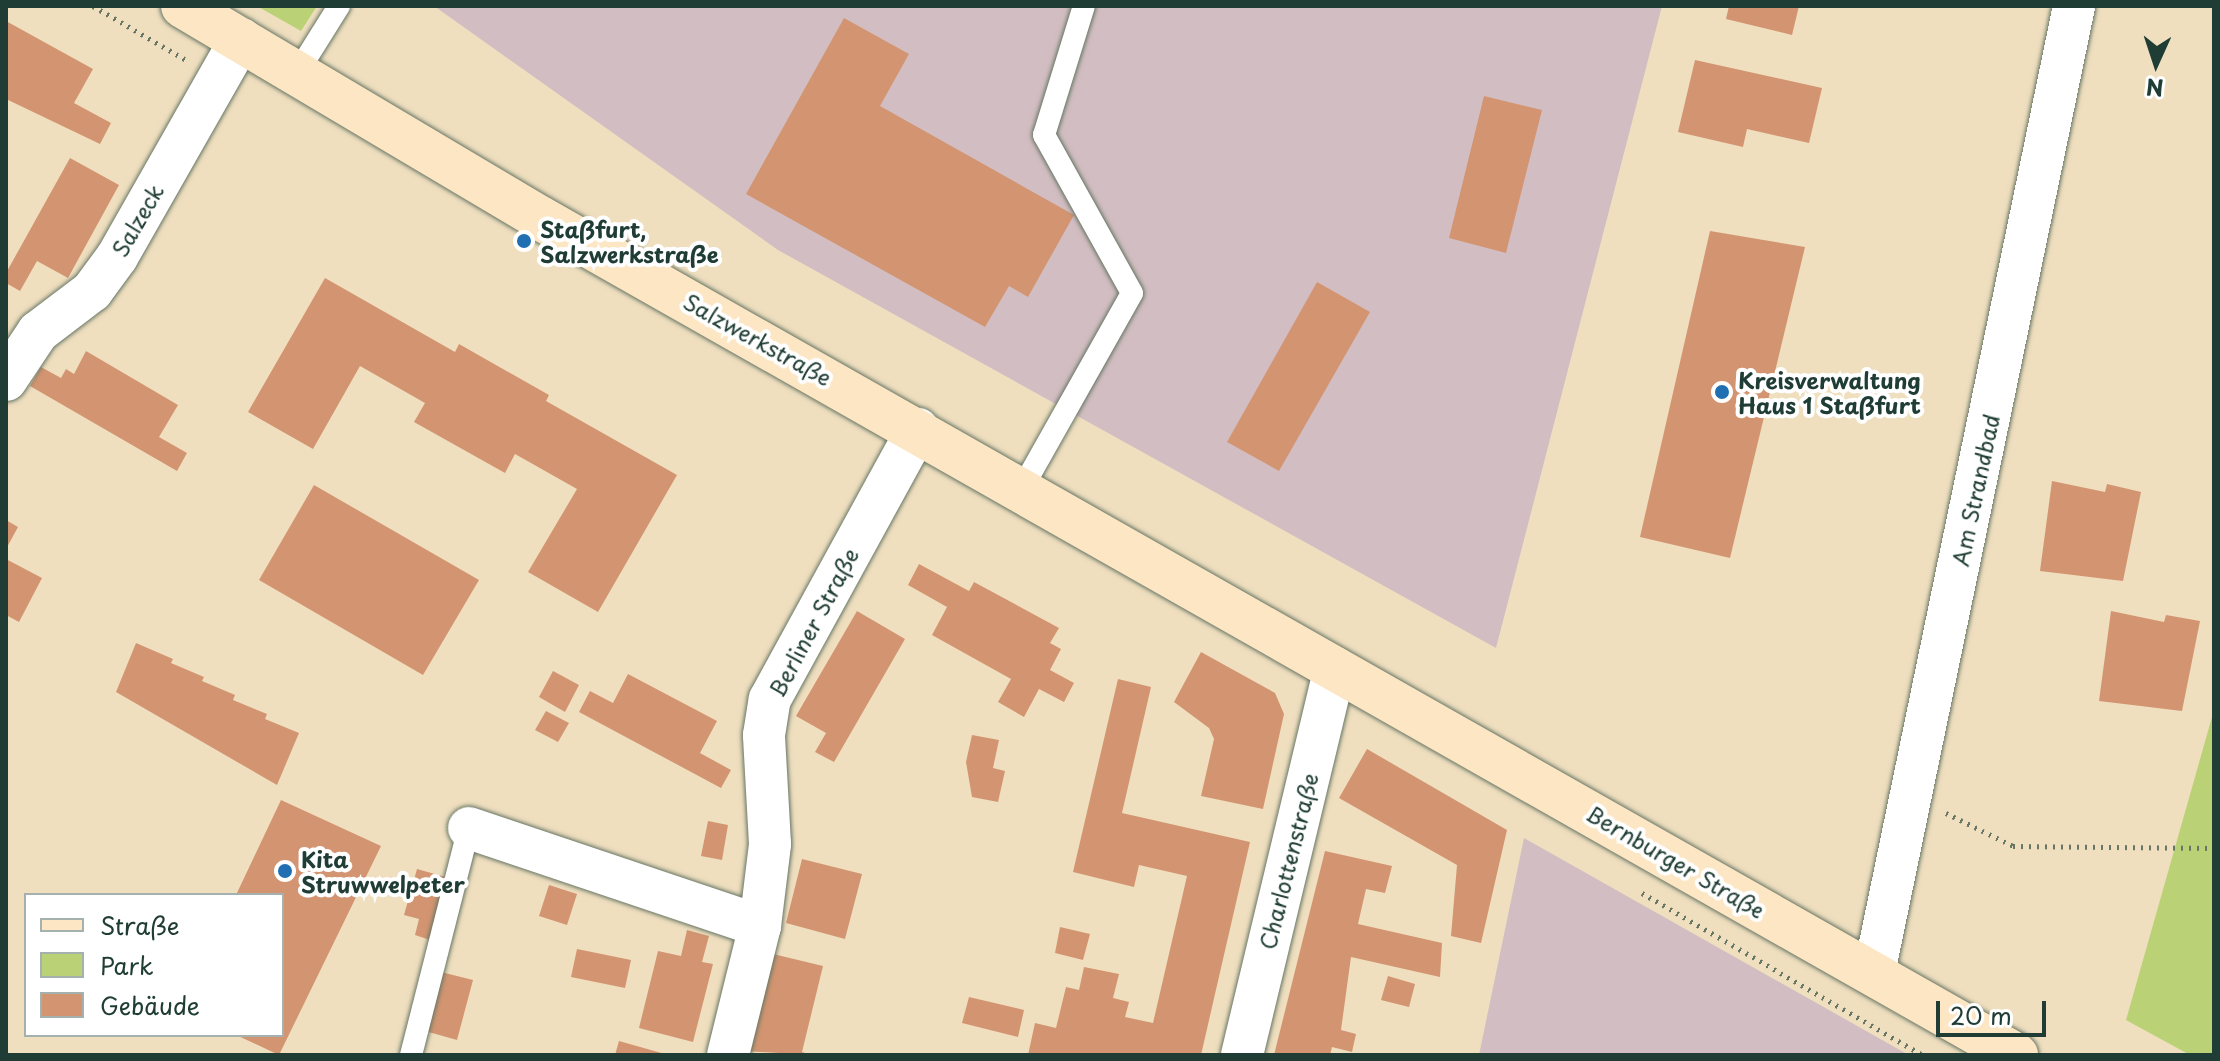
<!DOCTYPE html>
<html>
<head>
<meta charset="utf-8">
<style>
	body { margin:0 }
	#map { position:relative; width:2220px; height:1061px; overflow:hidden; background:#efdfbf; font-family:"Playpen Sans",sans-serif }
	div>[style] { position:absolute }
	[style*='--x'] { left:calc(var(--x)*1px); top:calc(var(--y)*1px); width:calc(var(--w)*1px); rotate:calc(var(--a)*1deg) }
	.industrial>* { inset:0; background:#d2bec2 }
	.green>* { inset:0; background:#bad176 }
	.building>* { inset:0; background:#d39571 }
	.path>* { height:5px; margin-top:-2.5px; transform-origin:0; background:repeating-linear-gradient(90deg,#687665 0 2px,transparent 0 8px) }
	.roads { filter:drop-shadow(0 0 2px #687665) drop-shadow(0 0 2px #687665) }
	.lane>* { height:22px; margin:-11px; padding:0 11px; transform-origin:11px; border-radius:11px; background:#fff }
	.street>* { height:42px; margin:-21px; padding:0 21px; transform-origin:21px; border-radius:21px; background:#fff }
	.secondary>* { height:44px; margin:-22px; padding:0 22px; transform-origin:22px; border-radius:22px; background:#fce6c4 }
	.dots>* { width:22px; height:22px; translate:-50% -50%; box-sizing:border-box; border:4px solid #fff; border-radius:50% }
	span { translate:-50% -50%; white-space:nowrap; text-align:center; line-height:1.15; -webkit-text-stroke:8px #fff; paint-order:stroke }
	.street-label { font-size:22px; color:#1f3d34 }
	.poi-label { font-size:22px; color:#1f3d34; font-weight:700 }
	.left { translate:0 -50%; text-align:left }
	.frame { position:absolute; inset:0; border:8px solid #1f3d34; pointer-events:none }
	.legend { position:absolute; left:24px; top:893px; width:260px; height:144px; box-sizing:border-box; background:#fff; border:2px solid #a5b1ae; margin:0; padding:10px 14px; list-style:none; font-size:24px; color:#1f3d34 }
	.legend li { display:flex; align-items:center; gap:16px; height:40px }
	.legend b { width:40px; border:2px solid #a5b1ae }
	.north { position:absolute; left:2116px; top:24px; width:80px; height:80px; -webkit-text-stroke:6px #fff; paint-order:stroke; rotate:183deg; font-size:22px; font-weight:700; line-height:32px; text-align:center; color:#1f3d34 }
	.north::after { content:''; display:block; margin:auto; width:28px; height:36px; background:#1f3d34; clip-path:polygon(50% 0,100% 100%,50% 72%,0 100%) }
	.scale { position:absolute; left:1936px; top:1001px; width:110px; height:36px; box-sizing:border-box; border:4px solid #1f3d34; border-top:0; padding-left:10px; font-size:24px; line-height:28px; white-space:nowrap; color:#1f3d34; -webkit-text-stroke:6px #fff; paint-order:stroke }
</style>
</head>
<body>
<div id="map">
	<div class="industrial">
		<div style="clip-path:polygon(434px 6px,1662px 6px,1496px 648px,778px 250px)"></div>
		<div style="clip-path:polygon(1524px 838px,1907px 1054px,1908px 1055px,1479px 1055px)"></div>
	</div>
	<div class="green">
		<div style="clip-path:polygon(257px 6px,317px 6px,301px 31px)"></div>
		<div style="clip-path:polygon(2214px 710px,2214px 1055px,2190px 1055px,2126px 1020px)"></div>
	</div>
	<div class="building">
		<div style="clip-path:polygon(1729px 6px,1799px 6px,1792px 35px,1726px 19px)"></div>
		<div style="clip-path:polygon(844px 18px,909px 54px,880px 106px,1074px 215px,1028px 297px,1009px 286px,985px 327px,746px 194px)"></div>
		<div style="clip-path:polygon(6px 21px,93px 69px,74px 103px,111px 123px,100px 144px,6px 99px)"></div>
		<div style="clip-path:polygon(1695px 60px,1822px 88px,1809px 143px,1747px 129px,1743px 147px,1678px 132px)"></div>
		<div style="clip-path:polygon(1484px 96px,1542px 110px,1506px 253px,1449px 238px)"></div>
		<div style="clip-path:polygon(70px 158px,119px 185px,68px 278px,37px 261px,20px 291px,6px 283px,6px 273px)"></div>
		<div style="clip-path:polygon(1710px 231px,1805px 247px,1730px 558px,1640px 537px)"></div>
		<div style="clip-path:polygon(325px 278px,455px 352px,459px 344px,549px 395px,546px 401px,677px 475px,598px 612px,528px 572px,577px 489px,515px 454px,505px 473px,414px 422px,425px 403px,360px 366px,313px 449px,248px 412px)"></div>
		<div style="clip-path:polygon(1317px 282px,1370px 312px,1279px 471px,1227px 442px)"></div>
		<div style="clip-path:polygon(86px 351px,178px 405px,159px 437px,187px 453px,177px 471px,30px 386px,41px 367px,61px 378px,66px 369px,74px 374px)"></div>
		<div style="clip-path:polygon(2052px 481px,2105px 492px,2107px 484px,2141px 492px,2123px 581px,2040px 571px)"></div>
		<div style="clip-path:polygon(314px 485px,479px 580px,423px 675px,259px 580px)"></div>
		<div style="clip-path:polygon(6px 520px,18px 527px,6px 549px)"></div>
		<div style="clip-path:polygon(6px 559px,42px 578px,19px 622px,6px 615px)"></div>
		<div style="clip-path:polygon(919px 564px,969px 591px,974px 582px,1059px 628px,1050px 643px,1061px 649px,1050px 670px,1074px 683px,1064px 702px,1039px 689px,1024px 717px,998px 702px,1011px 679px,932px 635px,947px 607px,908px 585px)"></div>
		<div style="clip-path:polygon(857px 611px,905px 639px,834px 762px,815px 752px,826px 733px,796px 716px)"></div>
		<div style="clip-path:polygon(2111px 611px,2164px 622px,2166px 615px,2200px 621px,2182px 711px,2099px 701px)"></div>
		<div style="clip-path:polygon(136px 643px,173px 659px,171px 663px,204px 677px,202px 681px,235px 695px,233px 700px,267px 714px,265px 719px,299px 733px,277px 785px,116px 692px)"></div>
		<div style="clip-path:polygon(1201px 652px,1275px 693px,1284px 714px,1263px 809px,1201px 796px,1214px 739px,1209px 728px,1174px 702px)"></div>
		<div style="clip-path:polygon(553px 671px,579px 685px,565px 712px,539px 697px)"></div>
		<div style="clip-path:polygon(628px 674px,717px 721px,700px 753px,731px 770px,721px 788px,579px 712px,590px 691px,613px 703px)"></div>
		<div style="clip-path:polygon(1118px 679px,1151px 687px,1122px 813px,1250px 842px,1201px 1055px,1028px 1055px,1035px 1023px,1056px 1028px,1066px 987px,1079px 990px,1084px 967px,1119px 974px,1113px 998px,1129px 1002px,1125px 1017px,1153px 1023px,1187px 876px,1139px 865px,1134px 887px,1073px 872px)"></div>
		<div style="clip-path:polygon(546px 711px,569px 723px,558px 742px,535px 730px)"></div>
		<div style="clip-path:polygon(972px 735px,999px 740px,993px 768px,1005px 771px,998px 802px,972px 797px,966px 762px)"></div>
		<div style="clip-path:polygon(1367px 749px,1507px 830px,1481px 943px,1451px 936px,1457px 865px,1339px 798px)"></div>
		<div style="clip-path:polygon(281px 800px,381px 846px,279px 1055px,236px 1035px,282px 1035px,282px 895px,236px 895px)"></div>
		<div style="clip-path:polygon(708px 821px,728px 825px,722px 860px,701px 856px)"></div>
		<div style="clip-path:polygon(1325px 851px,1392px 866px,1385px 893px,1366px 889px,1358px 924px,1442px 943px,1440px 977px,1351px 957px,1341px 1030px,1356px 1034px,1352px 1052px,1332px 1047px,1330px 1055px,1274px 1055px)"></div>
		<div style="clip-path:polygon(802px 859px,862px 874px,845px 939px,786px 923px)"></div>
		<div style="clip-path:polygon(417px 869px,449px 878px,430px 940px,415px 935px,419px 919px,404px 915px)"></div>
		<div style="clip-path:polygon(549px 885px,577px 894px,567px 925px,539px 916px)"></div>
		<div style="clip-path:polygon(1060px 927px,1090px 934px,1083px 960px,1055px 953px)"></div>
		<div style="clip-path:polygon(687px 930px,709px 936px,702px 962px,713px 964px,693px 1042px,639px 1028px,658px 951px,681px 956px)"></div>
		<div style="clip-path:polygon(577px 949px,631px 960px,625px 988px,571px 977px)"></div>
		<div style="clip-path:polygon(769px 953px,823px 966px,802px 1052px,812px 1055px,745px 1051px)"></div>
		<div style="clip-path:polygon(441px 972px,473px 980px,457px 1040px,425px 1031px)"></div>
		<div style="clip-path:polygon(1388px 976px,1415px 984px,1409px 1007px,1381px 1000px)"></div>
		<div style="clip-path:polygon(969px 997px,1024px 1010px,1018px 1037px,962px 1023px)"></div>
		<div style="clip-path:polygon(619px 1041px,665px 1054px,665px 1055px,615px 1055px)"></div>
	</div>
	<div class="path">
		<div style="--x:93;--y:6;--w:108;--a:30.1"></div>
		<div style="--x:1946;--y:813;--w:75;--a:26.2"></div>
		<div style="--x:2013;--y:846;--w:201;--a:0.6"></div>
		<div style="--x:1642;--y:893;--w:324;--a:30"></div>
	</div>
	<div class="roads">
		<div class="lane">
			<div style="--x:297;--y:73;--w:79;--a:-57.9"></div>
			<div style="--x:1020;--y:492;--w:228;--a:-60.6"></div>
			<div style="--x:1132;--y:293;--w:181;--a:-119.1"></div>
			<div style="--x:1044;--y:135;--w:135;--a:-72.8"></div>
			<div style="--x:411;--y:1055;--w:234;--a:-75.7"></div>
		</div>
		<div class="street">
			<div style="--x:6;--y:380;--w:58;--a:-56.3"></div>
			<div style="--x:38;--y:332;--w:68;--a:-37.2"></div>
			<div style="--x:92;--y:291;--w:42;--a:-53.7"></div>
			<div style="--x:117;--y:257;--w:251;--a:-60.4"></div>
			<div style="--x:469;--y:828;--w:307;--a:18.6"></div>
			<div style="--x:1874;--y:973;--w:987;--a:-78.31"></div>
			<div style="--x:728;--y:1055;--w:133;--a:-76.1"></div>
			<div style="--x:760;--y:926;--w:83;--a:-83"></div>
			<div style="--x:770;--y:844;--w:109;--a:-93.2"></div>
			<div style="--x:764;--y:735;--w:36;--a:-81"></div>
			<div style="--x:770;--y:699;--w:308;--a:-61.3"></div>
			<div style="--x:1242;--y:1055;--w:398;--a:-76.5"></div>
		</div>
		<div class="secondary">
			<div style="--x:183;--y:6;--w:415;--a:30.7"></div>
			<div style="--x:540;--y:218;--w:1697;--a:29.56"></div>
		</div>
	</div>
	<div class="dots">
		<div style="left:524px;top:241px;background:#1f6fb2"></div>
		<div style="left:1722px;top:392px;background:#1f6fb2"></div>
		<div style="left:285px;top:871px;background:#1f6fb2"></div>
	</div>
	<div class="street-label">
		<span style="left:137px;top:220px;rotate:-60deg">Salzeck</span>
		<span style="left:758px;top:339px;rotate:29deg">Salzwerkstraße</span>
		<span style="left:1975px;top:490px;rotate:-78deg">Am Strandbad</span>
		<span style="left:813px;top:622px;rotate:-62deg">Berliner Straße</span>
		<span style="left:1288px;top:861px;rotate:-76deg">Charlottenstraße</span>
		<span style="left:1676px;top:861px;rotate:30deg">Bernburger Straße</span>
	</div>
	<div class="poi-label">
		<span class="left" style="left:540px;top:241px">Staßfurt,<br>Salzwerkstraße</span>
		<span class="left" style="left:1738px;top:392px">Kreisverwaltung<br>Haus 1 Staßfurt</span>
		<span class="left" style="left:301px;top:871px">Kita<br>Struwwelpeter</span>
	</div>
	<div class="frame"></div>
	<ul class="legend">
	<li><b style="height:10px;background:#fce6c4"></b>Straße</li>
	<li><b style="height:22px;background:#bad176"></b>Park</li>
	<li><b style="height:22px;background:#d39571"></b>Gebäude</li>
	</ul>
	<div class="north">N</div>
	<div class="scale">20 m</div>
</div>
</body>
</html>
